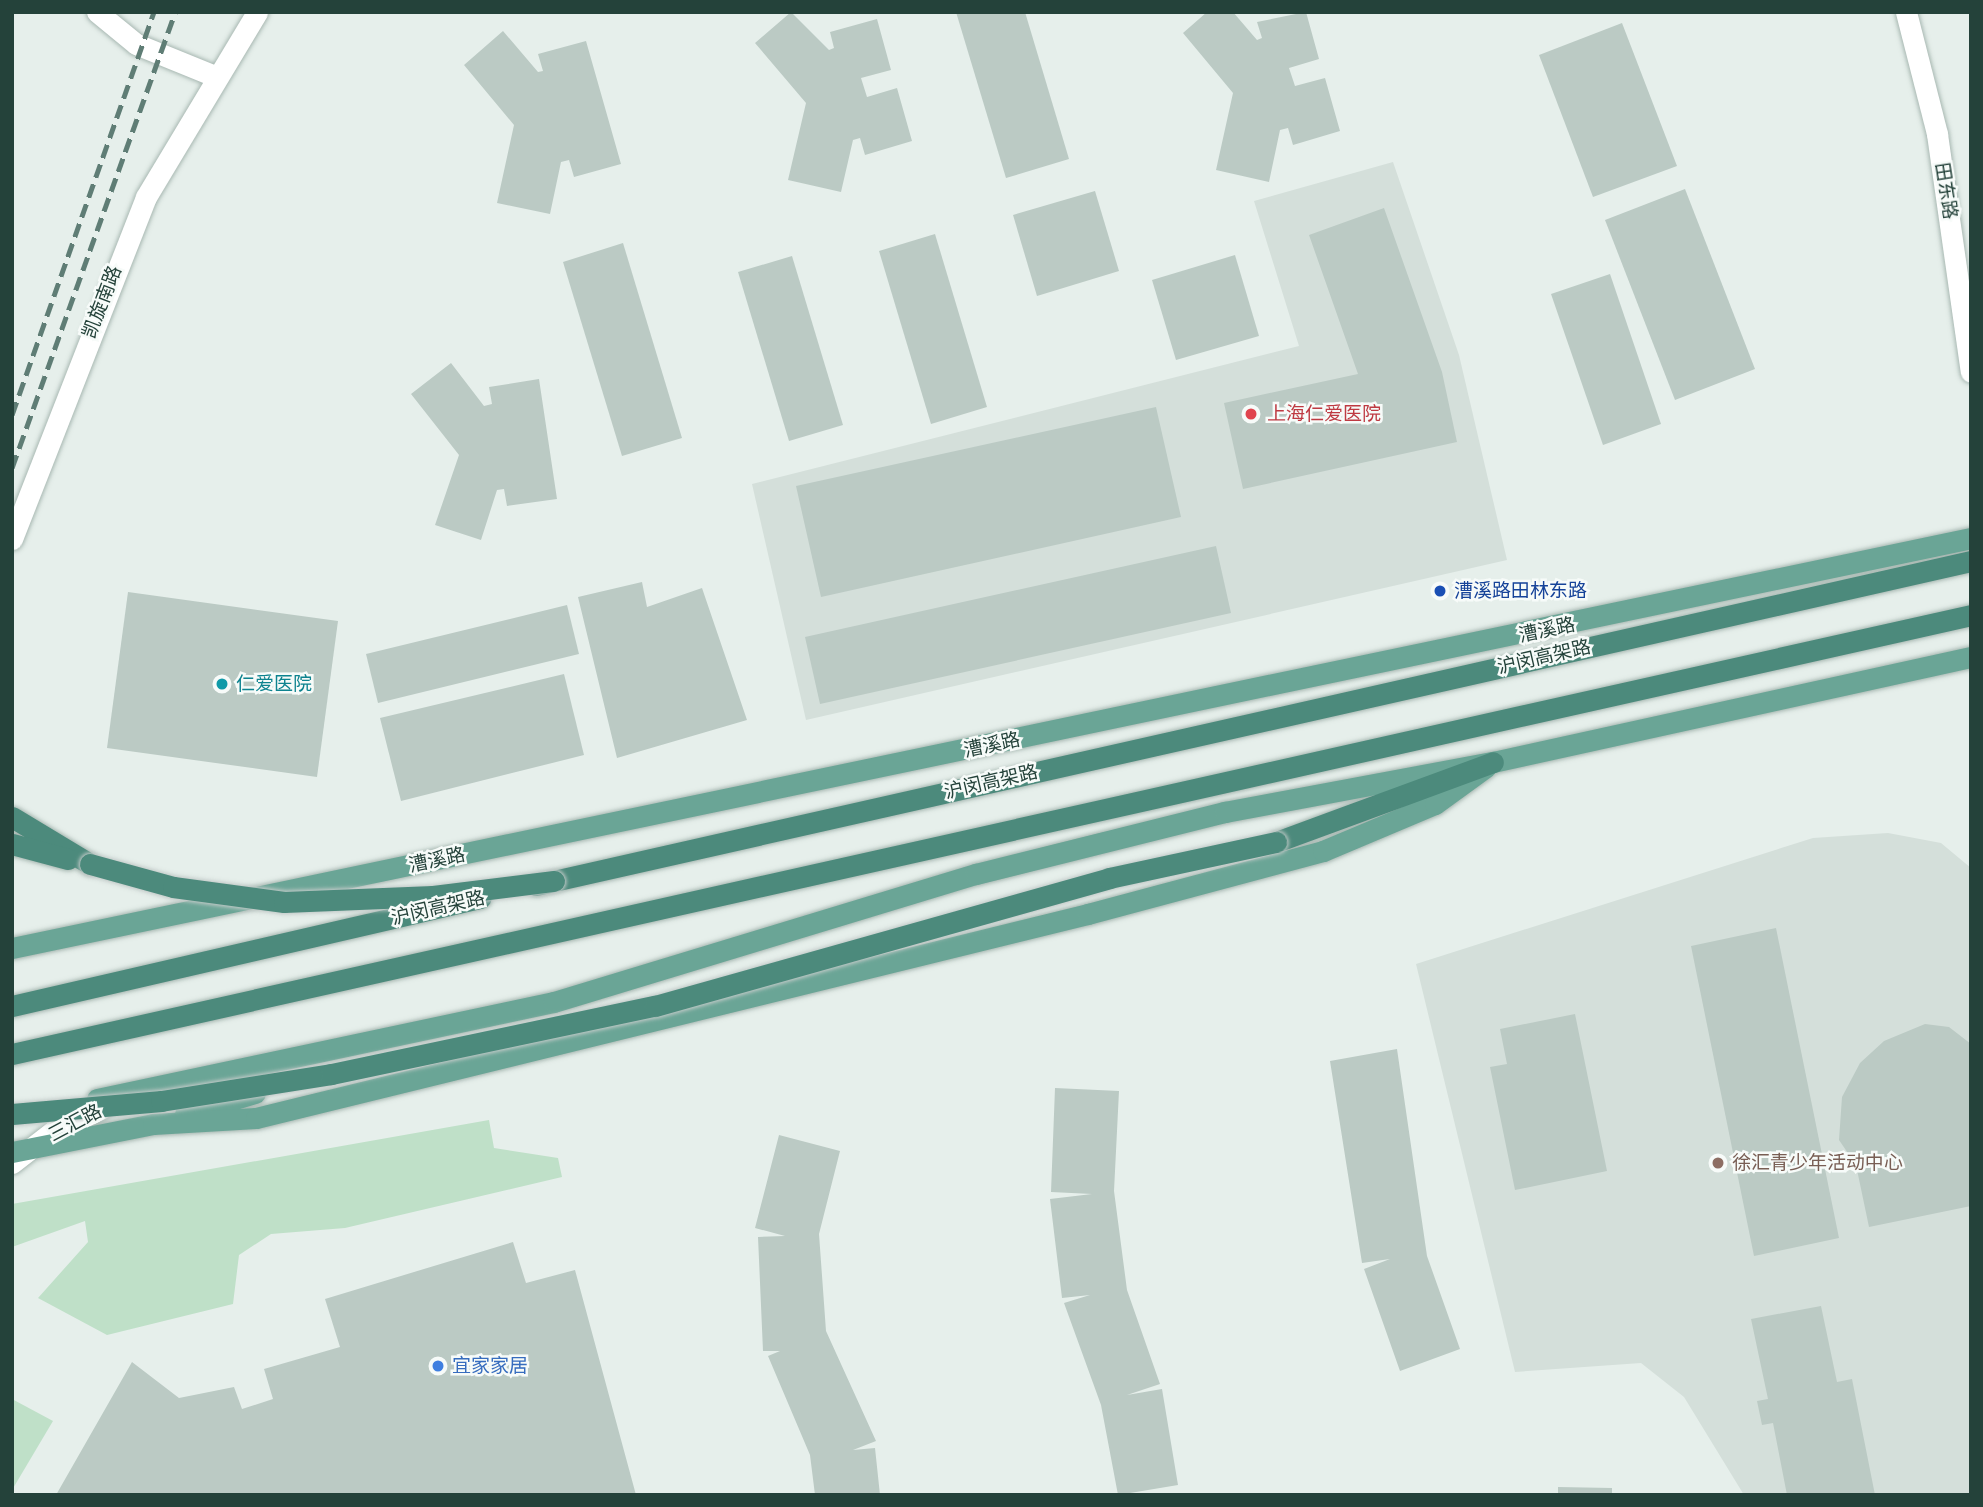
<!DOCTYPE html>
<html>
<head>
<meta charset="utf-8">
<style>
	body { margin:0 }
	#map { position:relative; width:1983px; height:1507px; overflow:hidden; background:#e6efeb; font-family:"Fira Sans Condensed","Noto Sans SC",sans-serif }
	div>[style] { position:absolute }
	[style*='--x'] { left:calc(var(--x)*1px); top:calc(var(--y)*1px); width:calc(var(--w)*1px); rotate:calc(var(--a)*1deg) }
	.built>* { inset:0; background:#d4dfda }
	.green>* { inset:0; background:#bfe0c8 }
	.building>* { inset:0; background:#bbcac4 }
	.roads { filter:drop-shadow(0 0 2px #a8b8b2) drop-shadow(0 0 2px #a8b8b2) }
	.minor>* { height:21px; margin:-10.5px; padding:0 10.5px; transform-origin:10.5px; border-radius:10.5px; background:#fff }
	.tertiary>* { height:21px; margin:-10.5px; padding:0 10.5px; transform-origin:10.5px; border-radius:10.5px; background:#fff }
	.primary>* { height:21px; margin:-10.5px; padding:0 10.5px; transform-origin:10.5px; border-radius:10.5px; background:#6aa596 }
	.trunk>* { height:21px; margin:-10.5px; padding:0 10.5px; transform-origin:10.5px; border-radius:10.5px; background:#4c8a7c }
	.rail>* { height:5px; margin-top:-2.5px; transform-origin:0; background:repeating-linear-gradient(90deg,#5f7d75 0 14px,transparent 0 21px) }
	.bridges { filter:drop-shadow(0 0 2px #c2cac8) drop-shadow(0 0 2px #c2cac8) }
	.trunk-bridge>* { height:21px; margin:-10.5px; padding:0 10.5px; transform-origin:10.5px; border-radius:10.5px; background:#4c8a7c }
	.dots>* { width:19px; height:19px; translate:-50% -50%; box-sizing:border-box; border:4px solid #f7fbf9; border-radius:50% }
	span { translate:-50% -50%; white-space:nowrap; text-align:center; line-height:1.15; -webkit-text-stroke:5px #f7fbf9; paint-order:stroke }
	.street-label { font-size:19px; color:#24423a }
	.health-label { font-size:19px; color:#be3a42 }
	.left { translate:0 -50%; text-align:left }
	.transit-label { font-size:19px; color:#164399 }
	.culture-label { font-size:19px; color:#0d838f }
	.education-label { font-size:19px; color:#785e54 }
	.shop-label { font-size:19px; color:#366cbe }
	.frame { position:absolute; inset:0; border:14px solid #24423a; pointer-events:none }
</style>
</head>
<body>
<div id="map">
	<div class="built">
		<div style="clip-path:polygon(1393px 162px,1459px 355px,1507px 560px,806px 720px,752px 484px,1299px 346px,1254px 201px)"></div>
		<div style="clip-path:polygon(1888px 833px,1941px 843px,1971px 868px,1971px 1495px,1744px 1495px,1684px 1397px,1641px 1363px,1515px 1372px,1416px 964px,1813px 838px)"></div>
	</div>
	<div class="green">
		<div style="clip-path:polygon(489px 1120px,494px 1148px,558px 1158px,562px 1177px,345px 1228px,271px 1234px,239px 1255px,233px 1304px,107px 1335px,38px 1298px,88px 1242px,85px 1221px,12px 1247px,12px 1204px)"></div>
		<div style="clip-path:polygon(12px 1399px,53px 1421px,12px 1490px)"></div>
	</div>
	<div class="building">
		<div style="clip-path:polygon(791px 12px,829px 50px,834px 48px,830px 32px,877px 19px,891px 70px,861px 78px,867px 97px,897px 88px,912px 141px,865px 155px,860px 138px,853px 140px,841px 192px,788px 180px,806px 103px,755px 43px)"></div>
		<div style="clip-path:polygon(956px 12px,1025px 12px,1069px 159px,1006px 178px)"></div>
		<div style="clip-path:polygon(1207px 12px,1233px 12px,1257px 40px,1262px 38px,1257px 22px,1306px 12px,1319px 59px,1289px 68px,1295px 86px,1325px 78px,1340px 131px,1293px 145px,1288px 128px,1280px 130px,1269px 182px,1216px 170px,1233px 93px,1183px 33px)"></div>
		<div style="clip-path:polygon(1622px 23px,1677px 166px,1593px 197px,1539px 55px)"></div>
		<div style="clip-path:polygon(503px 31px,538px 72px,543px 71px,538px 54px,586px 41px,621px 164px,574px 177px,569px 160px,561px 162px,550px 214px,497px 203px,514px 125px,464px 65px)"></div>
		<div style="clip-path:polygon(1685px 189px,1755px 369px,1675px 400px,1605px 220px)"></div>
		<div style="clip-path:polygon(1095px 191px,1119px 271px,1037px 296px,1013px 215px)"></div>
		<div style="clip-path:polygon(1384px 208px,1442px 372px,1457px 442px,1243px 489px,1224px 403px,1358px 374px,1309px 235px)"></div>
		<div style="clip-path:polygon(935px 234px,987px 407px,931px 424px,879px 251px)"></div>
		<div style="clip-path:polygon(623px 243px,682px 438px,622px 456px,563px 262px)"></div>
		<div style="clip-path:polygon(1235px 255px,1259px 336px,1176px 360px,1152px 280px)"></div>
		<div style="clip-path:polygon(792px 256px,843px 425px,789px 441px,738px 272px)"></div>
		<div style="clip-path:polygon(1610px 274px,1661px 424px,1603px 445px,1551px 294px)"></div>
		<div style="clip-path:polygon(451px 363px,484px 406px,492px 404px,489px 387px,539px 379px,557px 499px,507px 506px,504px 489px,497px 490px,481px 540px,435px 525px,459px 455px,411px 394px)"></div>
		<div style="clip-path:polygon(1156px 407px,1181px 517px,821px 597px,796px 486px)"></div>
		<div style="clip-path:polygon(1216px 546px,1231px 613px,820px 704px,805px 637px)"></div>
		<div style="clip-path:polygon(642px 582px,647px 607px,702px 588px,747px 720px,617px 758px,578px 597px)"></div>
		<div style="clip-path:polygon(128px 592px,338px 621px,317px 777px,107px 748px)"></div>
		<div style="clip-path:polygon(567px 605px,579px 654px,378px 703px,366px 654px)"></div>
		<div style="clip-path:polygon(564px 674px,584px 755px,401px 801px,380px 718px)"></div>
		<div style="clip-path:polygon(1776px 928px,1839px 1238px,1754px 1256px,1691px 946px)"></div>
		<div style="clip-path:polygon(1575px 1014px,1607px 1171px,1515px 1190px,1490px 1067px,1507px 1064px,1500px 1029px)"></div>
		<div style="clip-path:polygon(1925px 1024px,1949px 1027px,1971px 1044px,1971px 1206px,1869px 1227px,1856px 1165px,1839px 1140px,1842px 1097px,1860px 1063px,1884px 1041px)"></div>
		<div style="clip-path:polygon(1397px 1049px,1427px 1256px,1460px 1349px,1400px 1371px,1364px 1269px,1390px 1259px,1362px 1263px,1330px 1061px)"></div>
		<div style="clip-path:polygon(1055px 1088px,1119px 1091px,1114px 1191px,1127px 1290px,1160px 1384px,1127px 1395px,1162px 1389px,1178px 1485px,1118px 1495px,1101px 1405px,1064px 1303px,1090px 1295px,1062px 1298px,1050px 1199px,1092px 1194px,1051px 1192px)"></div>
		<div style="clip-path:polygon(779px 1135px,840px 1151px,819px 1234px,826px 1331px,876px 1441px,853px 1450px,875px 1448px,880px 1495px,815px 1495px,810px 1455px,768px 1356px,780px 1351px,763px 1351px,758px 1237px,785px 1236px,755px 1228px)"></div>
		<div style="clip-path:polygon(513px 1242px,526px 1283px,575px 1270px,636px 1495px,56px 1495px,132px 1362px,179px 1398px,234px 1387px,242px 1409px,273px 1399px,264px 1369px,340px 1347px,325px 1299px)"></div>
		<div style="clip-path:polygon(1821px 1306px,1837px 1382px,1852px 1379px,1875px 1495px,1787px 1495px,1773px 1423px,1762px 1425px,1757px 1401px,1768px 1399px,1751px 1319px)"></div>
		<div style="clip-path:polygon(1558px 1487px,1612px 1488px,1612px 1495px,1558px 1495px)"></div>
	</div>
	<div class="roads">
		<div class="minor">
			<div style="--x:97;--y:12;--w:50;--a:39.4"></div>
			<div style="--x:136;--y:44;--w:85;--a:22.1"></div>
			<div style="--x:12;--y:539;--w:367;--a:-68.6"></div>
			<div style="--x:146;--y:197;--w:216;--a:-59"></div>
		</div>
		<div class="tertiary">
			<div style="--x:1906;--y:12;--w:126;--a:75.7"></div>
			<div style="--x:1937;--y:134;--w:240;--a:81.9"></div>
			<div style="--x:12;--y:1163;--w:51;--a:-37.8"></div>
			<div style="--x:52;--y:1132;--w:55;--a:-25.6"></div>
		</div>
		<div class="primary">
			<div style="--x:12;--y:948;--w:2001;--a:-11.82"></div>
			<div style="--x:97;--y:1099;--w:467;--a:-12"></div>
			<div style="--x:554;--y:1002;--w:441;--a:-16.9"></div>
			<div style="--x:976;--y:874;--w:257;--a:-14"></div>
			<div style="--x:1225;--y:812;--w:273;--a:-10.6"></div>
			<div style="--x:1493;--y:762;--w:489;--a:-12.4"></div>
			<div style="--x:185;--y:1114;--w:73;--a:-16.7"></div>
			<div style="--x:12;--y:1152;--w:144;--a:-11.2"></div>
			<div style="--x:153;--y:1124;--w:103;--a:-3.3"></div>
			<div style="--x:256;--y:1118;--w:857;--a:-13.78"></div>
			<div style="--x:1088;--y:914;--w:243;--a:-15"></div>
			<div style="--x:1323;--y:851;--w:121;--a:-22.8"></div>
			<div style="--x:1435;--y:804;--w:63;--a:-36"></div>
		</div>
		<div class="trunk">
			<div style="--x:12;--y:817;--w:91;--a:31.1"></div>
			<div style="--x:1276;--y:842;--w:231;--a:-20.2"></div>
			<div style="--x:12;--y:844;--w:58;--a:15"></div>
			<div style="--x:536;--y:885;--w:1471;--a:-12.72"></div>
			<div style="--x:12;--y:1006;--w:481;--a:-13"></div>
			<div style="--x:12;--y:1054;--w:2008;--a:-12.63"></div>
		</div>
	</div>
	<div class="rail">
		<div style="--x:12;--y:415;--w:427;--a:-70.6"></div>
		<div style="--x:12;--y:468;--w:484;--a:-70.3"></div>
	</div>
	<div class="bridges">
		<div class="trunk-bridge">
			<div style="--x:90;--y:864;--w:86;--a:15.5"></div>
			<div style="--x:173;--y:887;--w:112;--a:7.7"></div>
			<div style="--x:284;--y:902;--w:149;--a:-2.3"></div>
			<div style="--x:433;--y:896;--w:122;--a:-7.1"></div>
			<div style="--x:12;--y:1114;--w:150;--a:-5"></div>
			<div style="--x:161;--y:1101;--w:172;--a:-9"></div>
			<div style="--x:331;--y:1074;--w:331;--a:-11.9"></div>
			<div style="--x:655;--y:1006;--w:472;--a:-15.7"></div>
			<div style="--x:1109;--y:878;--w:171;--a:-12.2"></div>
		</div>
	</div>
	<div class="dots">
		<div style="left:1251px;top:414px;background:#e0444e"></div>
		<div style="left:1440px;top:591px;background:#1a4fb4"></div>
		<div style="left:222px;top:684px;background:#0f9aa8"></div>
		<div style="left:1718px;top:1163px;background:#8d6e63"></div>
		<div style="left:438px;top:1366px;background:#3f7fe0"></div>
	</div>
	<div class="street-label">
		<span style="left:1946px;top:191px;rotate:81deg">田东路</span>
		<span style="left:102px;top:302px;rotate:-69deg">凯旋南路</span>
		<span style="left:1547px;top:630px;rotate:-12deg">漕溪路</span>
		<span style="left:1544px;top:657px;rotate:-13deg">沪闵高架路</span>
		<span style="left:992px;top:745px;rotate:-12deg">漕溪路</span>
		<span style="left:991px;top:782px;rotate:-13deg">沪闵高架路</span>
		<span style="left:437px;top:860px;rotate:-12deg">漕溪路</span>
		<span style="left:438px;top:908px;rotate:-13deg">沪闵高架路</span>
		<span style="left:75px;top:1123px;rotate:-28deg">三汇路</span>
	</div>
	<div class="health-label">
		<span class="left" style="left:1267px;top:414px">上海仁爱医院</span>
	</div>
	<div class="transit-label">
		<span class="left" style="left:1454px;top:591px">漕溪路田林东路</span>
	</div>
	<div class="culture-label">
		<span class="left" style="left:236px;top:684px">仁爱医院</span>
	</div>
	<div class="education-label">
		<span class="left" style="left:1732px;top:1163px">徐汇青少年活动中心</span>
	</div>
	<div class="shop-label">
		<span class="left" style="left:452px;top:1366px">宜家家居</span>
	</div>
	<div class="frame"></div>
</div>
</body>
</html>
